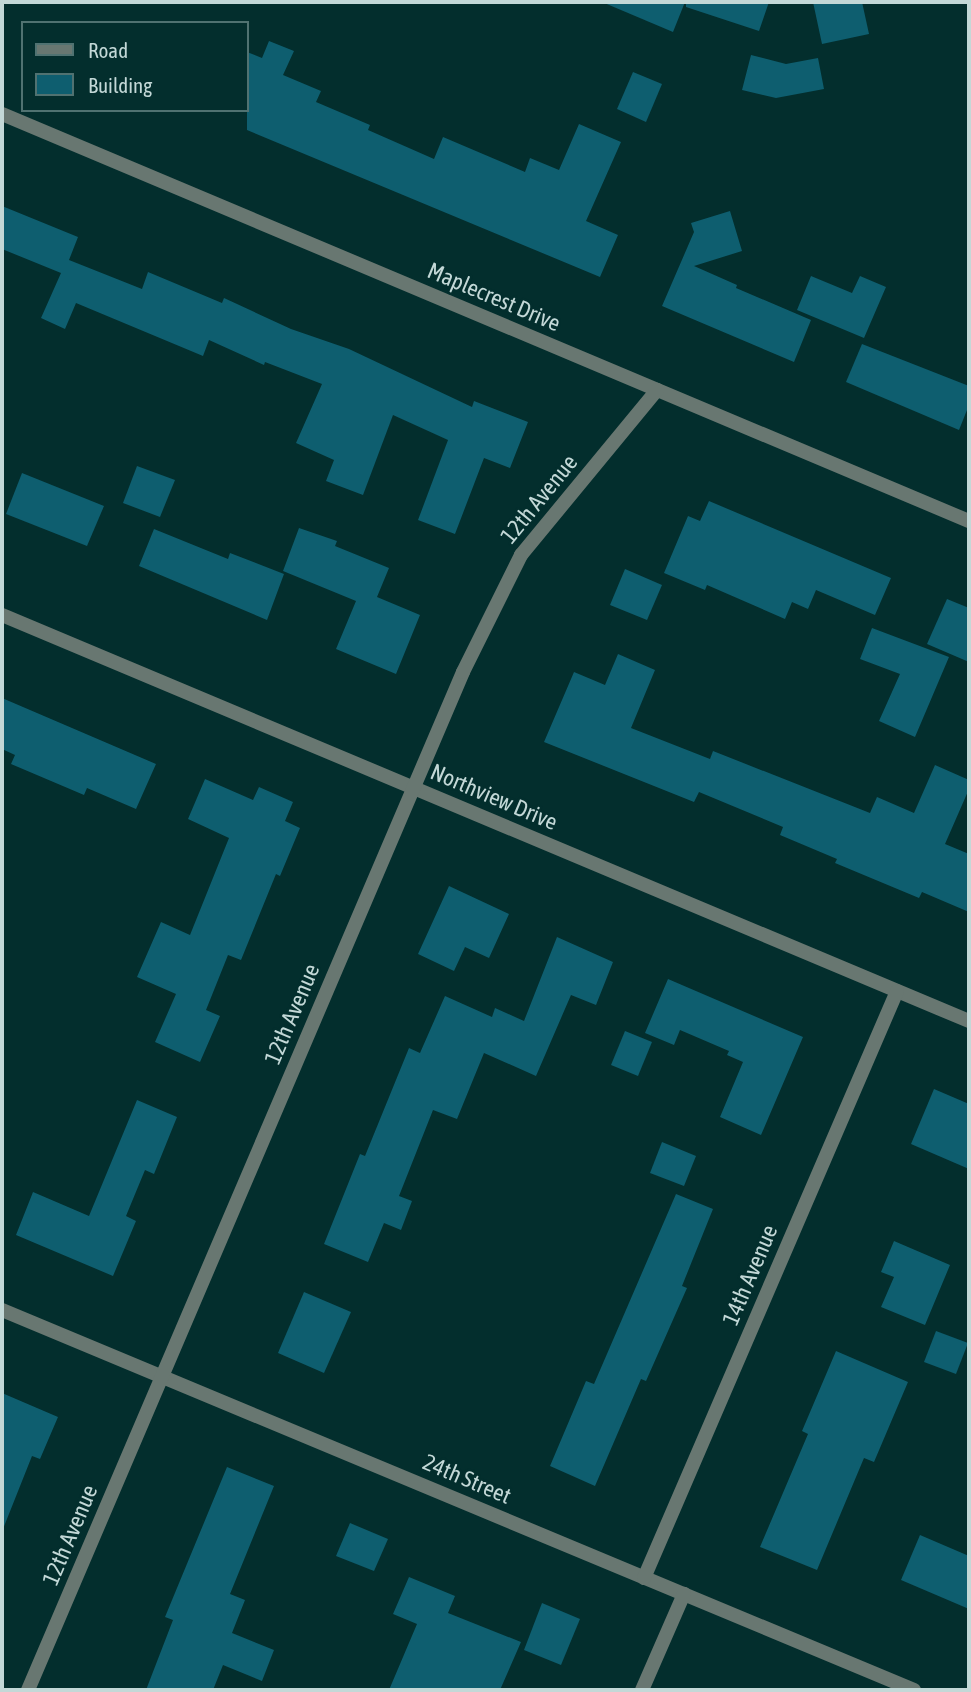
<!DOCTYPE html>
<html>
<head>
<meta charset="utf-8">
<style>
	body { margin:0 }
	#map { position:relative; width:971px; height:1692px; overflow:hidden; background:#032e2d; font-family:"Asap Condensed",sans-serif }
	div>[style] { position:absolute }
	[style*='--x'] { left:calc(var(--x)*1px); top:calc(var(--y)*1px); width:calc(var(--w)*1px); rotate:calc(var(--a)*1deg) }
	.building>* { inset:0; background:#0e5e6f }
	.minor>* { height:14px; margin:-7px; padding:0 7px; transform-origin:7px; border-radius:7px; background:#687771 }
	span { translate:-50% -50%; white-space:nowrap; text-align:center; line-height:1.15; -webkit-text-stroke:5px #032e2d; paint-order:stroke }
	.street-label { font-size:23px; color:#c3d8d7 }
	.frame { position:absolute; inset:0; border:4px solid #c3d8d7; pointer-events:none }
	.legend { position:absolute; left:21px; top:21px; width:228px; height:91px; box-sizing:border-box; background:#032e2d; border:2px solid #507271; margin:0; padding:9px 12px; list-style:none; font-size:21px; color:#c3d8d7 }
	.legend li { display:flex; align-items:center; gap:14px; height:35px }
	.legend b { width:35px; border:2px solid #507271 }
</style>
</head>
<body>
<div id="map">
	<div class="building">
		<div style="clip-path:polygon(602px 2px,685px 2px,673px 32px)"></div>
		<div style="clip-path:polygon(686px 2px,769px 2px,759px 31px,686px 7px)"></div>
		<div style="clip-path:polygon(813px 2px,862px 2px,869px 34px,822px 44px)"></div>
		<div style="clip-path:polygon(269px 41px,294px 51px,283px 75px,321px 91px,316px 102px,370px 125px,368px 130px,434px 159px,443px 137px,525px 172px,530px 158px,559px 170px,579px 124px,621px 142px,586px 221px,618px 235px,600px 277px,247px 130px,247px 52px,262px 58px)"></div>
		<div style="clip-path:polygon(751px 55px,786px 64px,818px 58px,824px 89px,776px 98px,742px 90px)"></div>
		<div style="clip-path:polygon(633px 72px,662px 84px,646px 122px,617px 109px)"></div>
		<div style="clip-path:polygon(2px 206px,78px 237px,69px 260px,142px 289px,148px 272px,222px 303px,224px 298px,291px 329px,349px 349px,472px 407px,474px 401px,528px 422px,510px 468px,484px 458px,455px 534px,418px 520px,448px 440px,393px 415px,363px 495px,326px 481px,334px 460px,296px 443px,322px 384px,265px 362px,264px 365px,209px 340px,203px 356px,76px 303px,65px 329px,41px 318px,61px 273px,2px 249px)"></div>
		<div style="clip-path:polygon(730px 211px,742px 251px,694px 266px,737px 285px,736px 288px,811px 320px,794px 362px,662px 306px,694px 232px,691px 223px)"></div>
		<div style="clip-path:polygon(811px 276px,852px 293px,860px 276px,886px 287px,864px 338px,797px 310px)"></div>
		<div style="clip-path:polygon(862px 344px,969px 386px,969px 405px,959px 430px,846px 382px)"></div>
		<div style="clip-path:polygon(137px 466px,175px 480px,160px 517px,123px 503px)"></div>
		<div style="clip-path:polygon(22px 473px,104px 506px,87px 546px,6px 514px)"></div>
		<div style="clip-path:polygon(709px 501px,891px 578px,875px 615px,816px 590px,808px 609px,792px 602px,785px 619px,707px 585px,705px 590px,664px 573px,688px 516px,700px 521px)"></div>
		<div style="clip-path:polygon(299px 528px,337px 541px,335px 546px,389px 568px,377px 597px,420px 615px,396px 674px,336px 649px,356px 601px,283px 571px)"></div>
		<div style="clip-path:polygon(154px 529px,228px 559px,230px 553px,284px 574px,267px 620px,139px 566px)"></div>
		<div style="clip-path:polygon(625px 569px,662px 585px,647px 620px,610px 605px)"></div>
		<div style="clip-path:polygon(947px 599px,969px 608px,969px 662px,927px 644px)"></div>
		<div style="clip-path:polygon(872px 628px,949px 657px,915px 737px,879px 721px,900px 674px,860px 659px)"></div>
		<div style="clip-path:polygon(618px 654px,655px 670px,631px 728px,710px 759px,713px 751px,870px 813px,877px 797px,914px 813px,935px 765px,969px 780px,969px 789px,945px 844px,969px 854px,969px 912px,922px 892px,919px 898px,835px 863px,837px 859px,780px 835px,783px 827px,699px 792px,694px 802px,544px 742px,574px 672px,605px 685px)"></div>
		<div style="clip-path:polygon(2px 698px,156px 764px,136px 809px,87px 788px,84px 795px,11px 764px,15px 755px,2px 749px)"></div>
		<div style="clip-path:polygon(205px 779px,253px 800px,259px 787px,293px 802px,285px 821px,300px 828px,280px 876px,276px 874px,241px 960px,228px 955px,206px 1010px,220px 1016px,200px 1062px,155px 1042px,176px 994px,137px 977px,161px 922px,190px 935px,229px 838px,188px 819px)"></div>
		<div style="clip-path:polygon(449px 886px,509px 914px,489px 958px,465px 947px,454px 971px,418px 954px)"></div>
		<div style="clip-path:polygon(557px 937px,613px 962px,596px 1005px,571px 995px,536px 1076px,484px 1053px,457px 1119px,433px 1110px,399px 1196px,412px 1201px,401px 1230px,384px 1223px,368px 1262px,324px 1244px,360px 1154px,365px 1156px,409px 1048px,420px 1053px,445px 996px,492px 1017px,495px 1008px,524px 1021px)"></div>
		<div style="clip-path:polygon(668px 979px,803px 1037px,761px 1135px,720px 1117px,743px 1062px,727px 1055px,729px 1051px,680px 1030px,674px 1045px,645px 1033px)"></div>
		<div style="clip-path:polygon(625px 1031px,652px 1042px,638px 1076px,611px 1065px)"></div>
		<div style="clip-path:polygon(934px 1089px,969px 1104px,969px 1169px,911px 1144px)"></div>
		<div style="clip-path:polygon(137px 1100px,177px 1117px,154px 1174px,145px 1170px,126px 1216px,136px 1221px,113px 1276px,16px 1235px,33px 1192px,89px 1216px)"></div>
		<div style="clip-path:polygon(662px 1142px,696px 1156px,684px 1186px,650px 1173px)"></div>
		<div style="clip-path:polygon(676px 1194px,713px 1209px,682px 1286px,687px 1288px,646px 1381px,641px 1379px,595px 1486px,550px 1466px,586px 1381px,594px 1384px)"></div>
		<div style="clip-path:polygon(894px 1241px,950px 1265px,925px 1325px,881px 1307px,894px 1277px,881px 1272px)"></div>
		<div style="clip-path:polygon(304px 1292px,351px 1312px,324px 1373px,278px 1353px)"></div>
		<div style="clip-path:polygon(936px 1331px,968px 1343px,956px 1374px,924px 1362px)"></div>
		<div style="clip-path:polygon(836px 1351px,908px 1382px,874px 1462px,864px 1458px,817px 1570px,760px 1547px,808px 1434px,802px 1431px)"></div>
		<div style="clip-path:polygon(2px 1393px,58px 1417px,40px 1459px,32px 1456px,3px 1529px)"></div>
		<div style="clip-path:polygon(227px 1467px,274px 1486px,230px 1594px,245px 1600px,232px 1633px,274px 1650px,262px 1681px,223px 1665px,213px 1690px,146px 1690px,173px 1620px,165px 1617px)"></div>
		<div style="clip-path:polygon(350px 1523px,388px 1539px,374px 1571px,336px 1556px)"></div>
		<div style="clip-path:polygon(920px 1535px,969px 1556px,969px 1609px,901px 1580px)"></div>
		<div style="clip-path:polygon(409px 1577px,455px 1596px,448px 1613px,521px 1642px,500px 1690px,389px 1690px,417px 1624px,393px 1614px)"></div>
		<div style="clip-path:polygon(542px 1603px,580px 1619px,561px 1665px,524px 1650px)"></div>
	</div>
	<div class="minor">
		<div style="--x:2;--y:114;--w:1049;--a:22.83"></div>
		<div style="--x:2;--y:615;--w:1049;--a:22.78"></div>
		<div style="--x:2;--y:1310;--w:988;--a:22.62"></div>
		<div style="--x:644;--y:1578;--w:639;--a:-66.68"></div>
		<div style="--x:28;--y:1690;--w:1107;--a:-66.86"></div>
		<div style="--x:463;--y:672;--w:131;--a:-63.6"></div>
		<div style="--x:521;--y:555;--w:214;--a:-50.5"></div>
		<div style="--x:642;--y:1690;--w:105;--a:-66.4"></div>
	</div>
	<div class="street-label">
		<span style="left:494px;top:297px;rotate:23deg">Maplecrest Drive</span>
		<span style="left:539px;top:499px;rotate:-51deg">12th Avenue</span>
		<span style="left:494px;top:797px;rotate:23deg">Northview Drive</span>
		<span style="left:292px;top:1014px;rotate:-67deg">12th Avenue</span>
		<span style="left:750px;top:1275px;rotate:-67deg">14th Avenue</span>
		<span style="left:467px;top:1479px;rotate:23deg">24th Street</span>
		<span style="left:70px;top:1535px;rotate:-67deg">12th Avenue</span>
	</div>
	<div class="frame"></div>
	<ul class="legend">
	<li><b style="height:9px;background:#687771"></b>Road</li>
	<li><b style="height:19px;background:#0e5e6f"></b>Building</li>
	</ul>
</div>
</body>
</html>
